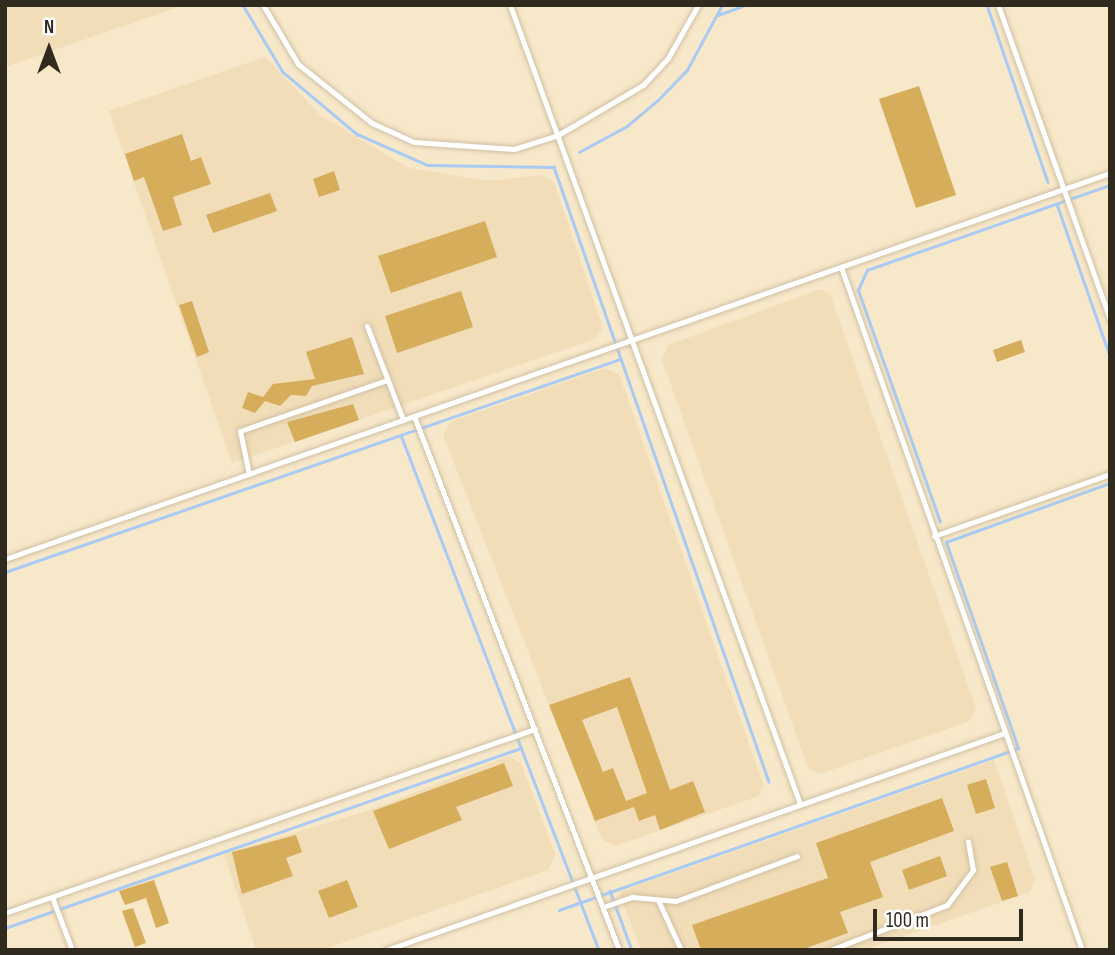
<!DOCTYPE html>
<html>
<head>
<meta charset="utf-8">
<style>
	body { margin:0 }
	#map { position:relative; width:1115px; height:955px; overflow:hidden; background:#f8e8ca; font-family:"Sofia Sans Condensed",sans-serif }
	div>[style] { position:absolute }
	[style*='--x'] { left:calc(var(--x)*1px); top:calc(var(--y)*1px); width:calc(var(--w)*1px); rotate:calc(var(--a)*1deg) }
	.built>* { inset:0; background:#f1ddb8 }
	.stream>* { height:2.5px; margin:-1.25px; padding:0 1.25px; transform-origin:1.25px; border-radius:1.25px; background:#a9caf2 }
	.building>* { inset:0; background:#d5ad5b }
	.roads { filter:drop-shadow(0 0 2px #d0c0a3) drop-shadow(0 0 2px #d0c0a3) }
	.service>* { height:5px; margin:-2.5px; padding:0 2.5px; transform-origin:2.5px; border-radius:2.5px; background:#fff }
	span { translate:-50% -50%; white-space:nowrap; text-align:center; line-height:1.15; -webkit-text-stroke:5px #fff; paint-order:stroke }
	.frame { position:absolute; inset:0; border:7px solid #312b1f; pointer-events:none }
	.north { position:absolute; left:14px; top:14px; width:70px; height:70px; -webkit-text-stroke:5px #fff; paint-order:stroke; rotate:0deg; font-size:19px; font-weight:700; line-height:28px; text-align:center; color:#312b1f }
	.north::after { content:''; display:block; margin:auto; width:24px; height:32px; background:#312b1f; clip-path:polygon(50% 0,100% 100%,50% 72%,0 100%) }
	.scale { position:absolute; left:873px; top:909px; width:150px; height:32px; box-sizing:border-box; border:4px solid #312b1f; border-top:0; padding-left:9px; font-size:21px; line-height:24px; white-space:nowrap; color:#312b1f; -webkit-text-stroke:5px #fff; paint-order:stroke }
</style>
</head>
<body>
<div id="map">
	<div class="built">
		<div style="clip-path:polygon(5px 5px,184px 5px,5px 67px)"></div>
		<div style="clip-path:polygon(265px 57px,320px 115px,409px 168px,487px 181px,542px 175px,554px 182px,603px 328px,595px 339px,232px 463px,109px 111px)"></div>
		<div style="clip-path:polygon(821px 289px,830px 294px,976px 708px,970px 721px,820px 774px,808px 768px,662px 360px,668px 345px)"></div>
		<div style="clip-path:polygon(605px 368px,619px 374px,763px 784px,759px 796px,615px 846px,602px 840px,443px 435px,450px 422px)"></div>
		<div style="clip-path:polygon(508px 756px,521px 763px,555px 854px,548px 870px,322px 950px,256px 950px,224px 854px,367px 811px)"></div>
		<div style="clip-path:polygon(994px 760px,1035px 879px,1030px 892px,864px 950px,641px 950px,619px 892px)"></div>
	</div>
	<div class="stream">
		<div style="--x:243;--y:5;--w:78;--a:59.2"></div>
		<div style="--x:283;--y:72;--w:97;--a:40"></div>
		<div style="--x:357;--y:134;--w:77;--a:23.6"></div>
		<div style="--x:428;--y:165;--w:126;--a:0.9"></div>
		<div style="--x:554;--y:167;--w:651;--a:70.73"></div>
		<div style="--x:987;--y:5;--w:187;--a:71"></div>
		<div style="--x:718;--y:15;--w:29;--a:-20"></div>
		<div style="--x:579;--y:152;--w:55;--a:-28.4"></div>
		<div style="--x:627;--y:126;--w:40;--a:-40"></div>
		<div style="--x:658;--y:100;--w:42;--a:-46"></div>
		<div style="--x:687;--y:70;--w:74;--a:-61.7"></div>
		<div style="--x:1057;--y:204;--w:161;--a:70.8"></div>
		<div style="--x:401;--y:435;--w:552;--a:68.97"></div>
		<div style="--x:940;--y:522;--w:246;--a:-109.5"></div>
		<div style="--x:858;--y:290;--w:22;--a:-66"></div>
		<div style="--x:867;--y:270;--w:257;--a:-19.3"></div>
		<div style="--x:5;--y:572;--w:651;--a:-19.1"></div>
		<div style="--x:610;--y:891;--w:63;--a:69.6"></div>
		<div style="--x:559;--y:910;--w:487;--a:-19.4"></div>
		<div style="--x:1018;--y:748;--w:218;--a:-109.3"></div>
		<div style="--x:946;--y:542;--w:174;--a:-19.8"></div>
		<div style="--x:5;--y:928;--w:546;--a:-19.23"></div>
	</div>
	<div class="building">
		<div style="clip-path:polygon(919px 86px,956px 195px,916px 208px,879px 99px)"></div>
		<div style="clip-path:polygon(182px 134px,191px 161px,201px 157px,211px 184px,173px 197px,182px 225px,163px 231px,144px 177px,134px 181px,125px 154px)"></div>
		<div style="clip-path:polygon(334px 171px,340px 190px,319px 197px,313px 179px)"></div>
		<div style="clip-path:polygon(270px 193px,277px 211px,213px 233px,206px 215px)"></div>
		<div style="clip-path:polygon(485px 221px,497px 257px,391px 293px,378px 256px)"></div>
		<div style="clip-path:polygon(461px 291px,473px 327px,397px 353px,385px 316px)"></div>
		<div style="clip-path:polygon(192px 301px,209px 352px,197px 357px,179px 305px)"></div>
		<div style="clip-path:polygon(352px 337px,364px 374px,312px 386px,306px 396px,291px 395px,280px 406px,265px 401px,255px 413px,242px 408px,248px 392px,263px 397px,273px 384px,315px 379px,306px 352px)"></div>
		<div style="clip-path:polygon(1021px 340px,1025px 352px,997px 362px,993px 350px)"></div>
		<div style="clip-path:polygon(353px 404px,359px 420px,295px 442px,287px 422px)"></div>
		<div style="clip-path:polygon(evenodd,630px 677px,670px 790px,693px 781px,705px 812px,660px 830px,655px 815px,639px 821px,634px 807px,595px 821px,549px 705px,630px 677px,617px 707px,647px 793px,626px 801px,613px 768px,603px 772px,582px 720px,617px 707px)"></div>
		<div style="clip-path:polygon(504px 763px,513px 786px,456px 807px,462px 820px,389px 849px,373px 811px)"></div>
		<div style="clip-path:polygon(986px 779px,995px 808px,976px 814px,967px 785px)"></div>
		<div style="clip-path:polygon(942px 798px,954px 831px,870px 862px,883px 897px,840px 912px,848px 933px,801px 950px,701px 950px,692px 925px,828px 878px,816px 843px)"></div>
		<div style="clip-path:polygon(296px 835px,302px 852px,286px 858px,293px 876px,242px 894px,232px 852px)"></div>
		<div style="clip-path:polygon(940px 856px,947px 876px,909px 890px,902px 870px)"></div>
		<div style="clip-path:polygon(1007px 862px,1018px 896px,1002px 901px,990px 867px)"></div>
		<div style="clip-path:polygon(154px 880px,169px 923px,156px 928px,146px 898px,125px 905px,119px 891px)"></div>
		<div style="clip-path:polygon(347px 880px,358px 907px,329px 918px,318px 891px)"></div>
		<div style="clip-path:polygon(133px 908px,146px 943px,135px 947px,122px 911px)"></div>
	</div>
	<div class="roads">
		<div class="service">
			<div style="--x:263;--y:5;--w:69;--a:59.3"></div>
			<div style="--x:298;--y:64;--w:95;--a:38.6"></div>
			<div style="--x:372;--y:123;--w:46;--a:24.3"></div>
			<div style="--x:414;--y:142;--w:100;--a:4"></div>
			<div style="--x:514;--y:149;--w:46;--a:-17.7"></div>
			<div style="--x:558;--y:135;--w:99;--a:-30.5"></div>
			<div style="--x:643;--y:85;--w:37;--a:-47"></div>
			<div style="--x:668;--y:58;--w:61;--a:-60.5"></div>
			<div style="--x:510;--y:5;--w:850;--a:70.05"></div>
			<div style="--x:998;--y:5;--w:334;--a:70.4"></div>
			<div style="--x:841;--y:267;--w:724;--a:70.56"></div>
			<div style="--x:367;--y:326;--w:101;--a:69"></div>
			<div style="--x:414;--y:416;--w:572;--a:69"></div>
			<div style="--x:249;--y:474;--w:44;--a:-101.8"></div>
			<div style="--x:240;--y:431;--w:156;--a:-19.1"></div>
			<div style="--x:934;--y:536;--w:187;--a:-19.4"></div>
			<div style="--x:5;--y:559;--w:1170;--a:-19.26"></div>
			<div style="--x:52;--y:897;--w:57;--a:69.3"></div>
			<div style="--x:658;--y:900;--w:55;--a:65.3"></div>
			<div style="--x:603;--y:907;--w:31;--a:-19"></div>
			<div style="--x:632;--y:897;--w:44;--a:5.2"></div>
			<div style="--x:676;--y:901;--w:129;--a:-20.4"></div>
			<div style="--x:5;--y:913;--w:561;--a:-19.15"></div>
			<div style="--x:386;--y:950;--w:656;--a:-19.32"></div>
			<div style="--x:830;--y:950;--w:125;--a:-21"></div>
			<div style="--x:947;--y:905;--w:44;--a:-53.4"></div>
			<div style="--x:973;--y:870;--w:29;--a:-100"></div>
		</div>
	</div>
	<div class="frame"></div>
	<div class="north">N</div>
	<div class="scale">100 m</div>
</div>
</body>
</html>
